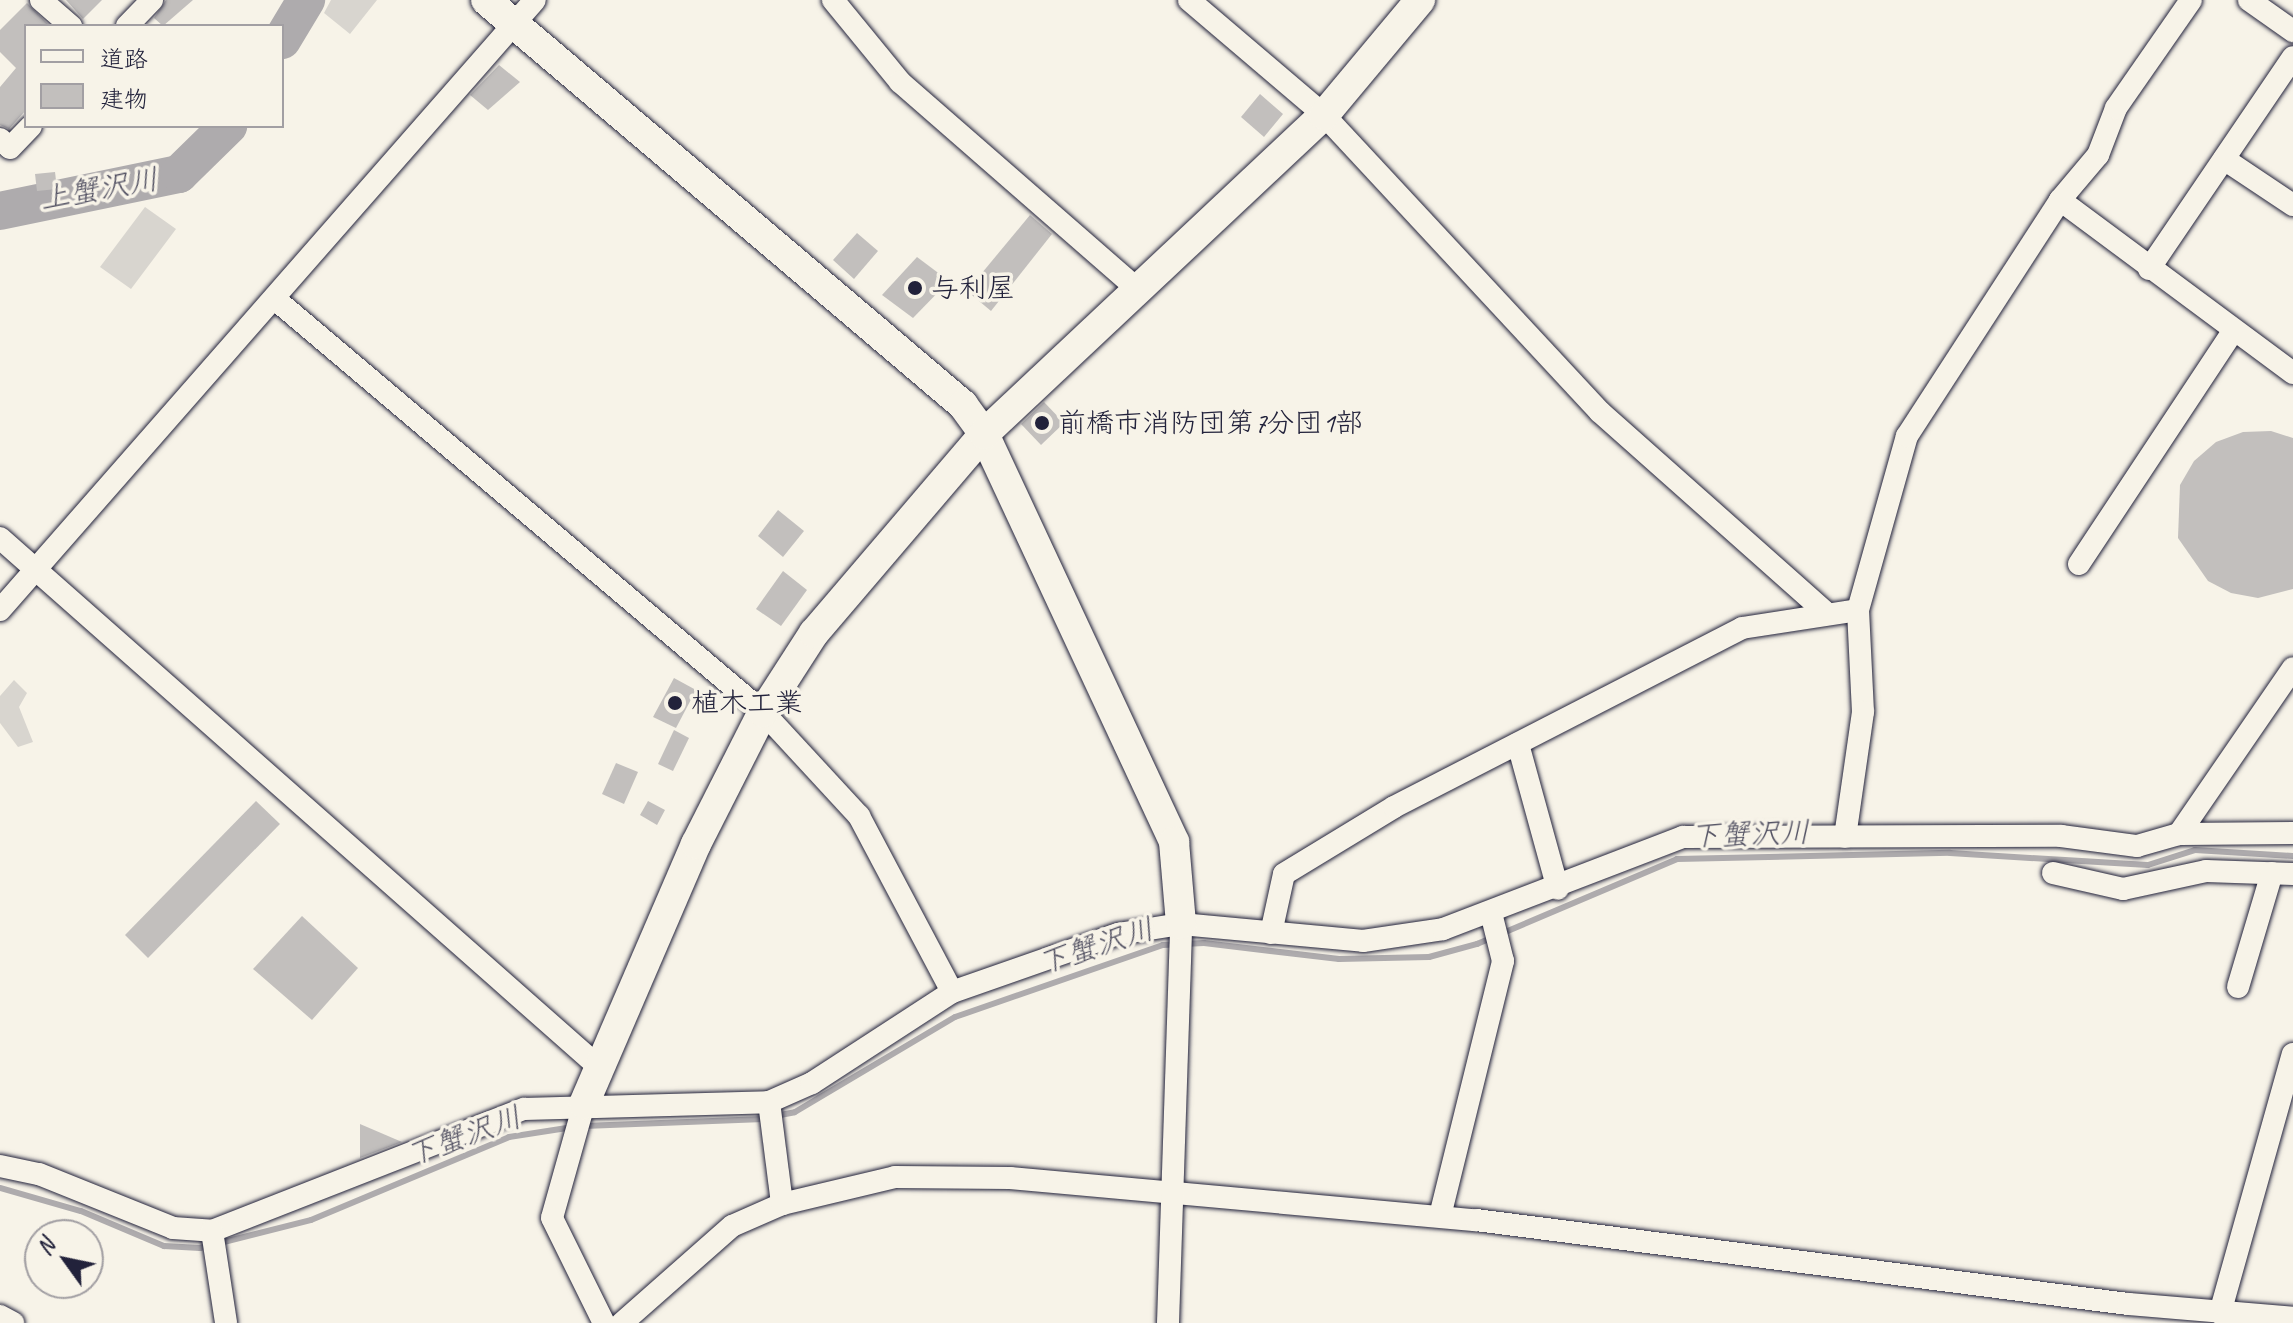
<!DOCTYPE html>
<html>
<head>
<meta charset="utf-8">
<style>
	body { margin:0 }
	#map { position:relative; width:2293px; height:1323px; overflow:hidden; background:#f7f3e8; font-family:Caveat,"Klee One",sans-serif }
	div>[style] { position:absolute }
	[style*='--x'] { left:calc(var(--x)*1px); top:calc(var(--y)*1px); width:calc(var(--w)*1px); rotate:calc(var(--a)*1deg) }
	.green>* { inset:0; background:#d8d5cf }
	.stream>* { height:6px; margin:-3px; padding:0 3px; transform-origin:3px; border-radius:3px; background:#aeabad }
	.river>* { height:38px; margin:-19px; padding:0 19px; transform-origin:19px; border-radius:19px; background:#aeabad }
	.building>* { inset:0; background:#c2bfbd }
	.roads { filter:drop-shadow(0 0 2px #22223b) drop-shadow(0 0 2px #22223b) }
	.street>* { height:22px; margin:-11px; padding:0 11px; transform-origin:11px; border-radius:11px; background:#f7f3e8 }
	.secondary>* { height:30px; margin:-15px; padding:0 15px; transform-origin:15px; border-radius:15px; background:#f7f3e8 }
	.dots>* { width:22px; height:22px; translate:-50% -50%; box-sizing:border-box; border:4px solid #f7f3e8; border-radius:50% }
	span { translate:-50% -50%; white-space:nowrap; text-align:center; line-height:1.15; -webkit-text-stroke:7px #f7f3e8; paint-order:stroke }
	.poi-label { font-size:28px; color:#22223b }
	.left { translate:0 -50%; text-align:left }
	.water-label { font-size:30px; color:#535263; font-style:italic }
	.legend { position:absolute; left:24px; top:24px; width:260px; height:104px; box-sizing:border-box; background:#f7f3e8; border:2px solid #a29fa3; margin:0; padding:10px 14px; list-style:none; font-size:24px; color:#22223b }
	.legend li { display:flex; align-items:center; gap:16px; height:40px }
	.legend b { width:40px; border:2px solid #a29fa3 }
	.north { position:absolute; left:24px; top:1219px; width:80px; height:80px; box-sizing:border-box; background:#f7f3e8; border:2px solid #a29fa3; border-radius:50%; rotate:303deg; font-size:22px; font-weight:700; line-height:32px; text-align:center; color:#22223b }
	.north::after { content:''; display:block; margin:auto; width:28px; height:36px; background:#22223b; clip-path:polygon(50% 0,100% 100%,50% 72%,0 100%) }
</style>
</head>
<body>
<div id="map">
	<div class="green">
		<div style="clip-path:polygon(331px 0,377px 0,350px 34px,324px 13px)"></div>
		<div style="clip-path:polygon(145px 207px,176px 229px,131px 289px,100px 267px)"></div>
		<div style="clip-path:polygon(14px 680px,27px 693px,19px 707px,33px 742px,18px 747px,0 723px,0 696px)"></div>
	</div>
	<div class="stream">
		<div style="--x:775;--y:1116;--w:20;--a:-11"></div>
		<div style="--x:795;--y:1112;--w:186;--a:-30.7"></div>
		<div style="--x:955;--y:1017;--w:220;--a:-19.1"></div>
		<div style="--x:1163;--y:945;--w:41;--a:-2.8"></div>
		<div style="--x:1204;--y:943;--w:136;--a:6.8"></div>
		<div style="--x:1339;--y:959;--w:90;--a:-1.3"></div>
		<div style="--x:1429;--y:957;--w:50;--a:-15.2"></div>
		<div style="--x:1477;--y:944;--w:217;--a:-23"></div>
		<div style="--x:1677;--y:859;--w:273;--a:-1.3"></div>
		<div style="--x:1950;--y:853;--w:198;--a:3.5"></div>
		<div style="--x:2148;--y:865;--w:49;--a:-17.7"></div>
		<div style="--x:2195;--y:850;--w:98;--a:3.5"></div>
		<div style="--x:584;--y:1126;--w:180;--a:-2.2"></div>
		<div style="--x:0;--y:1188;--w:84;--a:15.9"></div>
		<div style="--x:81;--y:1211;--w:90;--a:22.9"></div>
		<div style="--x:164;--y:1246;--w:36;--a:3"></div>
		<div style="--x:200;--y:1248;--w:114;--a:-14.2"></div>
		<div style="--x:311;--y:1220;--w:215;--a:-22.7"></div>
		<div style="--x:509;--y:1137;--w:65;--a:-8.9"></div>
	</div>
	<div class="river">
		<div style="--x:282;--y:40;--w:47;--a:-59"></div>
		<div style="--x:0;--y:211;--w:183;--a:-11.7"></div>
		<div style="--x:179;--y:174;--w:69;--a:-44.4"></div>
	</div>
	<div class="building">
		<div style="clip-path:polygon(66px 0,102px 0,83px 19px)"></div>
		<div style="clip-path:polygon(166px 0,193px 0,163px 26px,154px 18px)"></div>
		<div style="clip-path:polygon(27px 3px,50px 26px,26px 26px,26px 110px,9px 129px,0 125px,0 87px,16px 68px,0 52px,0 30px)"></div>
		<div style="clip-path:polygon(499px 65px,520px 82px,488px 110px,470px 95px)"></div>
		<div style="clip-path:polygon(1260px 94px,1283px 114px,1264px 137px,1241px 117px)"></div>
		<div style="clip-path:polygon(55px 172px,57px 189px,37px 191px,35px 174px)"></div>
		<div style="clip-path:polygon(1030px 215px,1052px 234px,991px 311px,967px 291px)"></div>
		<div style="clip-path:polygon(857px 233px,878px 251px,854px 279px,833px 260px)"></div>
		<div style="clip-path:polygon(917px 257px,949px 281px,913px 318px,882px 295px)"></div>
		<div style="clip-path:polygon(1044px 402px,1064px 423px,1041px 445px,1021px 424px)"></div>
		<div style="clip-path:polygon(2271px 431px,2293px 438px,2293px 589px,2258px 598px,2231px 593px,2208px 581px,2178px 538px,2180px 485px,2194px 461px,2216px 442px,2243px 432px)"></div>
		<div style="clip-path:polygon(778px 510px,804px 531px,783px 557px,758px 536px)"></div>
		<div style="clip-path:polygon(783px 571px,807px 590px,781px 626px,756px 609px)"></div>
		<div style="clip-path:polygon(674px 678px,696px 690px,676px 728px,653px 717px)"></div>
		<div style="clip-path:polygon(674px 730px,689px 738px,673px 771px,658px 764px)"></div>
		<div style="clip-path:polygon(616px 763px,638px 772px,624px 804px,602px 794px)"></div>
		<div style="clip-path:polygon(256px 801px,280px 824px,148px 958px,125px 935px)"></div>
		<div style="clip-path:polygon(648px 801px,665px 810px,657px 825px,640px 815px)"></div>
		<div style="clip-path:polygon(302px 916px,358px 968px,312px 1020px,253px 969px)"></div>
		<div style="clip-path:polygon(360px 1124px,402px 1142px,360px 1158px)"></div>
	</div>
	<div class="roads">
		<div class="street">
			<div style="--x:41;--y:0;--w:40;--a:41"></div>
			<div style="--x:833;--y:0;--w:106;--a:50.7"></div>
			<div style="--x:900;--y:82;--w:313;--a:41.1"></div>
			<div style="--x:1189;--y:0;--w:177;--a:40.4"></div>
			<div style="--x:1324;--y:115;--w:405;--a:47.1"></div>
			<div style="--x:1600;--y:412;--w:300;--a:41.6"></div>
			<div style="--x:2249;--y:0;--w:54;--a:35.2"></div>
			<div style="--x:127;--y:26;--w:36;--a:-46"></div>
			<div style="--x:0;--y:139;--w:13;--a:42"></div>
			<div style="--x:10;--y:148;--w:30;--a:-46"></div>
			<div style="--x:2224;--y:159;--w:83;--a:33.7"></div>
			<div style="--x:2060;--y:200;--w:290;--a:36.6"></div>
			<div style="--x:2149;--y:269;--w:256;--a:-55.8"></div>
			<div style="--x:275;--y:299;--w:639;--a:40.24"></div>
			<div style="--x:763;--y:712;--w:142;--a:47.3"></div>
			<div style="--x:859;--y:816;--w:199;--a:62.1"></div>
			<div style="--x:0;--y:538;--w:801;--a:41.46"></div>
			<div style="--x:2079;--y:564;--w:277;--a:-56.5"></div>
			<div style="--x:0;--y:610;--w:811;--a:-48.75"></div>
			<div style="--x:1858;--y:610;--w:181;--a:-74.3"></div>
			<div style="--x:1907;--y:436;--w:281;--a:-57"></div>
			<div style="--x:2060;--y:200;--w:59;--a:-49.8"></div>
			<div style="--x:2098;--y:155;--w:50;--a:-69"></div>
			<div style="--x:2116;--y:108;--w:131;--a:-55.2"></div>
			<div style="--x:1518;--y:744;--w:150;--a:74.6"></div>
			<div style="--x:2179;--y:834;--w:201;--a:-55.5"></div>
			<div style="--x:2053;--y:873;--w:72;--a:12.9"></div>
			<div style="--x:2123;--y:889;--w:85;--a:-12.2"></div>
			<div style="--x:2206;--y:871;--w:87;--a:2"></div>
			<div style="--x:1271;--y:933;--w:60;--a:-77.6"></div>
			<div style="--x:1284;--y:874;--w:129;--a:-31.3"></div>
			<div style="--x:1394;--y:807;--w:391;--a:-27.2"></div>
			<div style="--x:1742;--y:628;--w:117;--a:-8.8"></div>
			<div style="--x:1858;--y:610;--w:102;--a:87.2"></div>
			<div style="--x:1863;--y:712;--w:126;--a:98.2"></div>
			<div style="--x:2238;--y:987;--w:119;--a:-73.4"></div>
			<div style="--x:769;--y:1102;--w:103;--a:82.7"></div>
			<div style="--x:584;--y:1104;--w:118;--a:105.7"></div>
			<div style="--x:552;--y:1218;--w:117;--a:63.7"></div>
			<div style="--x:0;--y:1166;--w:40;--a:12"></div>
			<div style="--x:39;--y:1174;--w:144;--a:21.9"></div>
			<div style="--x:173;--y:1228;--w:39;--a:4"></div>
			<div style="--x:212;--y:1231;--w:335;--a:-21.4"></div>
			<div style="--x:524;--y:1109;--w:245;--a:-1.6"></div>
			<div style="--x:769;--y:1102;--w:47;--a:-23.8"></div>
			<div style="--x:812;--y:1083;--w:167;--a:-33"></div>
			<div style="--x:952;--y:992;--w:176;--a:-19.3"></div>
			<div style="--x:1118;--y:934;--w:64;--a:-9"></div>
			<div style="--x:1181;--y:924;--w:183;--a:5.3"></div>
			<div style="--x:1363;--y:941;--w:81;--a:-8.5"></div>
			<div style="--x:1443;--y:929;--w:257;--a:-21"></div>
			<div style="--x:1683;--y:837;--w:378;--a:-0.2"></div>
			<div style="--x:2061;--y:836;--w:77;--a:7.5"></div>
			<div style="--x:2137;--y:846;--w:44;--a:-15.9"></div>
			<div style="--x:2179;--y:834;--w:114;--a:-0.5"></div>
			<div style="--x:1440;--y:1216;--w:263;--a:-76.1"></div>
			<div style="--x:1503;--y:961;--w:49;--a:-104"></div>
			<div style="--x:212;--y:1231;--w:93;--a:81.3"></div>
			<div style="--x:2220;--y:1313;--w:269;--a:-74.3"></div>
			<div style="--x:0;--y:1316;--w:15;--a:28"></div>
			<div style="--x:622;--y:1323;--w:147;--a:-41.4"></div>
			<div style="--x:732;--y:1226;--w:55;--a:-23.7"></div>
			<div style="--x:782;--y:1204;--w:116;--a:-13.4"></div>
			<div style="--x:895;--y:1177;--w:115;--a:0.5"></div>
			<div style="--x:1010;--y:1178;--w:468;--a:5.2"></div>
			<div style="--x:1476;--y:1220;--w:657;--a:7.34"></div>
			<div style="--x:2128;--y:1304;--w:166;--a:4.8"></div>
			<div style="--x:1168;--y:1323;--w:399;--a:-88.1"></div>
		</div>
		<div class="secondary">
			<div style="--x:486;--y:0;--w:626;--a:40.33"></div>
			<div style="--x:963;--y:405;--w:36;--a:54"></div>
			<div style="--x:984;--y:434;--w:450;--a:65"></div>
			<div style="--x:1174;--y:842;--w:82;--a:85.1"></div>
			<div style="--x:584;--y:1104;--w:283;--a:-66.7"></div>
			<div style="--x:696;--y:844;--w:148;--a:-63.1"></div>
			<div style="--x:763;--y:712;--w:94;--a:-57.2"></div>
			<div style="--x:814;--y:633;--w:262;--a:-49.5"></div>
			<div style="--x:984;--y:434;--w:466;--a:-43.2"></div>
			<div style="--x:1324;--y:115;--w:150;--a:-50.1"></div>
		</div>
	</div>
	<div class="dots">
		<div style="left:915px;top:288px;background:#22223b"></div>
		<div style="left:1042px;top:423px;background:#22223b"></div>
		<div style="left:675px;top:703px;background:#22223b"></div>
	</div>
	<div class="poi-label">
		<span class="left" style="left:931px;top:288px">与利屋</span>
		<span class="left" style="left:1058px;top:423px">前橋市消防団第7分団1部</span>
		<span class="left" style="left:691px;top:703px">植木工業</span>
	</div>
	<div class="water-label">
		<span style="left:99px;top:189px;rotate:-10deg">上蟹沢川</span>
		<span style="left:1750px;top:834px;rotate:-2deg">下蟹沢川</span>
		<span style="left:1096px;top:946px;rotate:-18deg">下蟹沢川</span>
		<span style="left:464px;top:1136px;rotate:-20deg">下蟹沢川</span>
	</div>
	<ul class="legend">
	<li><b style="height:10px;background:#f7f3e8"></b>道路</li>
	<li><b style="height:22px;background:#c2bfbd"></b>建物</li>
	</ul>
	<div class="north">N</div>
</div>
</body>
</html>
